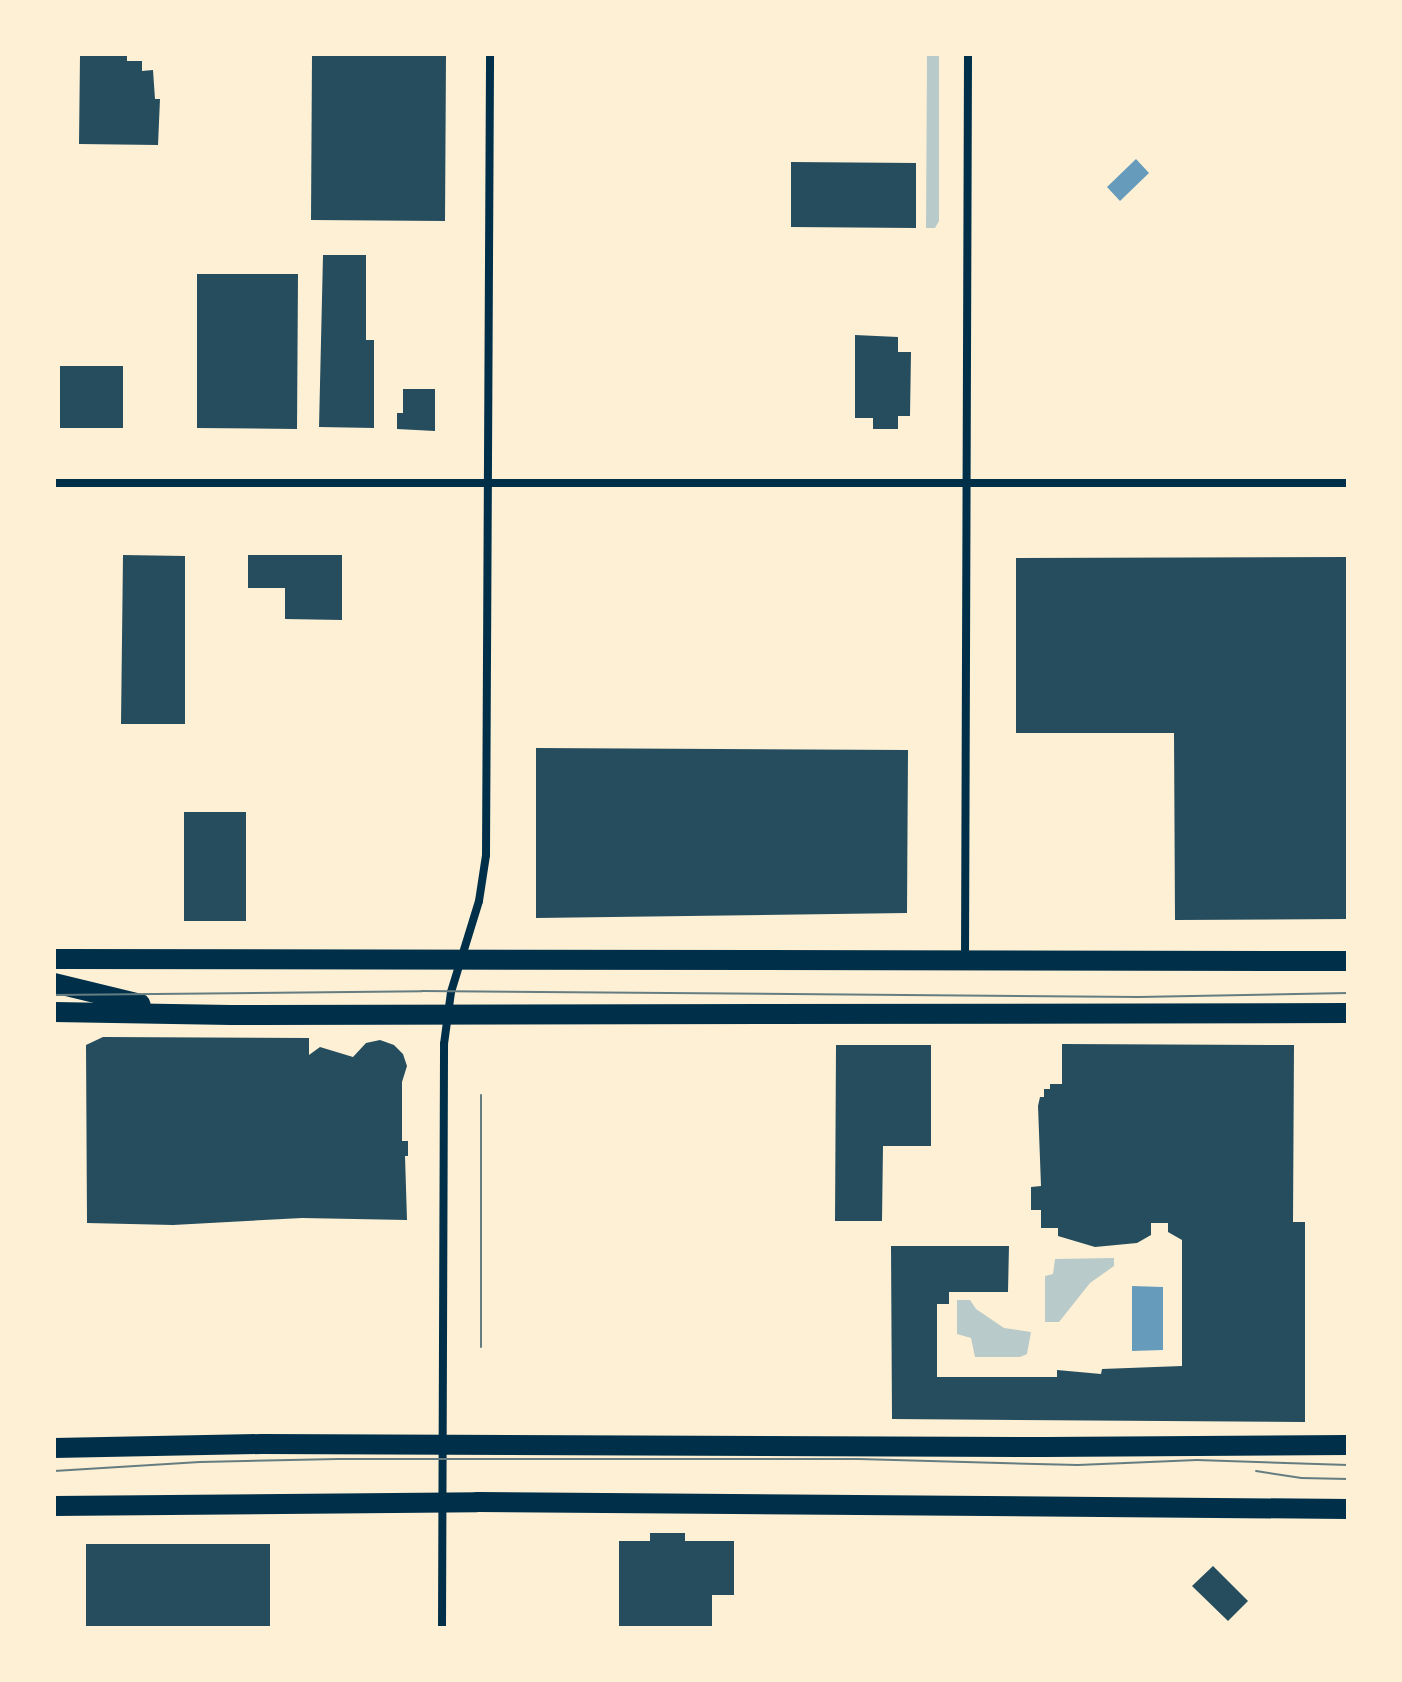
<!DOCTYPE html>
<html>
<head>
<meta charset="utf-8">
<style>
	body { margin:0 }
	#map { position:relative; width:1402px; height:1682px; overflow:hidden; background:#fdf0d5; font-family:"Fira Sans Condensed",sans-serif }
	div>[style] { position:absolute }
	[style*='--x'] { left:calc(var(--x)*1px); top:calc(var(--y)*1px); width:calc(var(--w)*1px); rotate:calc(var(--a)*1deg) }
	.green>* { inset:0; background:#b9caca }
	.water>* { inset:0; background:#669bbc }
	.building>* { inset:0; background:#264d5e }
	.minor>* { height:8px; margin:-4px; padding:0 4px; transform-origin:4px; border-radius:4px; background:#003049 }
	.primary>* { height:20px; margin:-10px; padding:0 10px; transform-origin:10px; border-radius:10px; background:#003049 }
	.tram>* { height:2px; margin:-1px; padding:0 1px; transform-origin:1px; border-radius:1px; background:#657d81 }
	span { translate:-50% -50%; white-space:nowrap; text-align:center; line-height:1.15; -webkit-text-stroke:6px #fdf0d5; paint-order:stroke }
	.frame { position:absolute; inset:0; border:56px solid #fdf0d5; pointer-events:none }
</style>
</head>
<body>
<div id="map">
	<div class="green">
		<div style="clip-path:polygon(927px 54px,939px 54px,939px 221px,935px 228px,926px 228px)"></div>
		<div style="clip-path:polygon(1114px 1258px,1114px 1266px,1090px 1283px,1059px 1322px,1045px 1322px,1045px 1276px,1053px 1274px,1055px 1259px)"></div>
		<div style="clip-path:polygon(957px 1300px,970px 1300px,976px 1309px,1004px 1328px,1031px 1332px,1027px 1354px,1020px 1357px,975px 1357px,971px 1338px,957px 1334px)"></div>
	</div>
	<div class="water">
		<div style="clip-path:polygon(1136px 159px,1149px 173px,1120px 201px,1107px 187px)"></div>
		<div style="clip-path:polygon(1132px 1286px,1163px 1287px,1163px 1350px,1132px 1351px)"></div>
	</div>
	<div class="building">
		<div style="clip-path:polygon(127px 54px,127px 61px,142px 61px,142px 71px,153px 70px,155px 99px,160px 99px,158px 145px,79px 144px,80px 55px)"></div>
		<div style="clip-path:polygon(312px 55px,446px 56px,445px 221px,311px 220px)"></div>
		<div style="clip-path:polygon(791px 162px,916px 163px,916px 228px,791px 227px)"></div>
		<div style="clip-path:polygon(323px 255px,366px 255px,366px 340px,374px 340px,374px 428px,319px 427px)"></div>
		<div style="clip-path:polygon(197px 274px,298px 274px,297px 429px,197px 428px)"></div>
		<div style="clip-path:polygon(855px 335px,898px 337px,898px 352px,911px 352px,910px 416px,898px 416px,898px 429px,873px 429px,873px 418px,855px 418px)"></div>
		<div style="clip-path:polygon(60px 366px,123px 366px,123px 428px,60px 428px)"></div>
		<div style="clip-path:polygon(403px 389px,435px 389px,435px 431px,397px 429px,397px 413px,403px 413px)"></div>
		<div style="clip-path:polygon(123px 555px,185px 556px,185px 724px,121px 724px)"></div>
		<div style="clip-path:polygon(248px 555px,342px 555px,342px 620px,285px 619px,285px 588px,248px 588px)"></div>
		<div style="clip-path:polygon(1348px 557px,1348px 919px,1175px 920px,1174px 733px,1016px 733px,1016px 558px)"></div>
		<div style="clip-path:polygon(536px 748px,908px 750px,907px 913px,536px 918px)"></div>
		<div style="clip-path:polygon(184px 812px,246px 812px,246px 921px,184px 921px)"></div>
		<div style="clip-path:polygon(103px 1037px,309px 1038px,309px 1055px,320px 1047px,353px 1057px,366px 1043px,380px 1040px,394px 1045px,403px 1054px,407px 1066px,402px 1082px,402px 1141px,408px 1141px,408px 1156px,405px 1156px,407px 1220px,302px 1218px,173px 1225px,87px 1223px,86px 1045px)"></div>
		<div style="clip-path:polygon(1062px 1044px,1294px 1045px,1293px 1222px,1305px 1222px,1305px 1422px,892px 1419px,891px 1246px,1009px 1246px,1008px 1292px,949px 1292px,949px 1304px,937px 1304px,937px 1377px,1057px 1377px,1057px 1370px,1101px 1374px,1102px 1369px,1182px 1366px,1182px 1240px,1168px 1232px,1168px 1223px,1151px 1223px,1151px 1235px,1137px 1243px,1095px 1247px,1058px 1236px,1058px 1228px,1041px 1228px,1041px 1210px,1031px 1210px,1031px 1187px,1041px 1186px,1038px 1106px,1040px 1097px,1044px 1097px,1044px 1089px,1050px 1089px,1050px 1084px,1062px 1084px)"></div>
		<div style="clip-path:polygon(836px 1045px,931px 1045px,931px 1146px,883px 1146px,882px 1221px,835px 1221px)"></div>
		<div style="clip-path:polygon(650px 1533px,685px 1533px,685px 1541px,734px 1541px,734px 1595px,712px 1595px,712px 1628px,619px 1628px,619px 1541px,650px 1541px)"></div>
		<div style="clip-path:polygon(86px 1544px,270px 1544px,270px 1628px,86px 1628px)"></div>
		<div style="clip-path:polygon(1213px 1566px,1248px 1601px,1228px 1621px,1192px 1586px)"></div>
	</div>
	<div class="minor">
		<div style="--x:54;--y:483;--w:1294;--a:0"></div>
		<div style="--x:965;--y:960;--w:906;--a:-89.81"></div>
		<div style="--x:442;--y:1628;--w:584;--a:-89.8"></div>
		<div style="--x:444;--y:1044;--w:52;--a:-82.3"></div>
		<div style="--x:451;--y:992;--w:95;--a:-72.9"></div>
		<div style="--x:479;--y:901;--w:47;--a:-81.3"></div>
		<div style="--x:486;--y:855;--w:801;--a:-89.71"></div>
	</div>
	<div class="primary">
		<div style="--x:54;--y:959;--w:1294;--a:0.09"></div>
		<div style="--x:54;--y:983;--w:89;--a:13.7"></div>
		<div style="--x:54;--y:1012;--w:177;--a:1"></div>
		<div style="--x:231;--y:1015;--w:1117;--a:-0.1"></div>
		<div style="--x:54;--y:1448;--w:208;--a:-1.1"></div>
		<div style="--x:262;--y:1444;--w:783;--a:0.22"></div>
		<div style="--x:1045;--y:1447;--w:303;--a:-0.4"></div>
		<div style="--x:54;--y:1506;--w:423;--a:-0.5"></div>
		<div style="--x:477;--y:1502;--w:871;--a:0.46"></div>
	</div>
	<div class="tram">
		<div style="--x:54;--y:995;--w:368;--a:-0.6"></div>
		<div style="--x:422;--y:991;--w:717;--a:0.48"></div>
		<div style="--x:1139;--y:997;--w:209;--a:-1.1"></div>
		<div style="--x:481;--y:1347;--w:252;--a:-90"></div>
		<div style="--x:54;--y:1471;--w:146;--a:-3.5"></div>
		<div style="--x:200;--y:1462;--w:138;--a:-1.2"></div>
		<div style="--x:338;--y:1459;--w:521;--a:0"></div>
		<div style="--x:859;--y:1459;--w:219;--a:1.6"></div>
		<div style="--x:1078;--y:1465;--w:119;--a:-2.4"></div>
		<div style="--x:1197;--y:1460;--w:151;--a:1.9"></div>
		<div style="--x:1256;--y:1471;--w:46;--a:8.8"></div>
		<div style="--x:1301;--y:1478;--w:47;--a:1.2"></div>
	</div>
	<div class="frame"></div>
</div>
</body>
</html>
